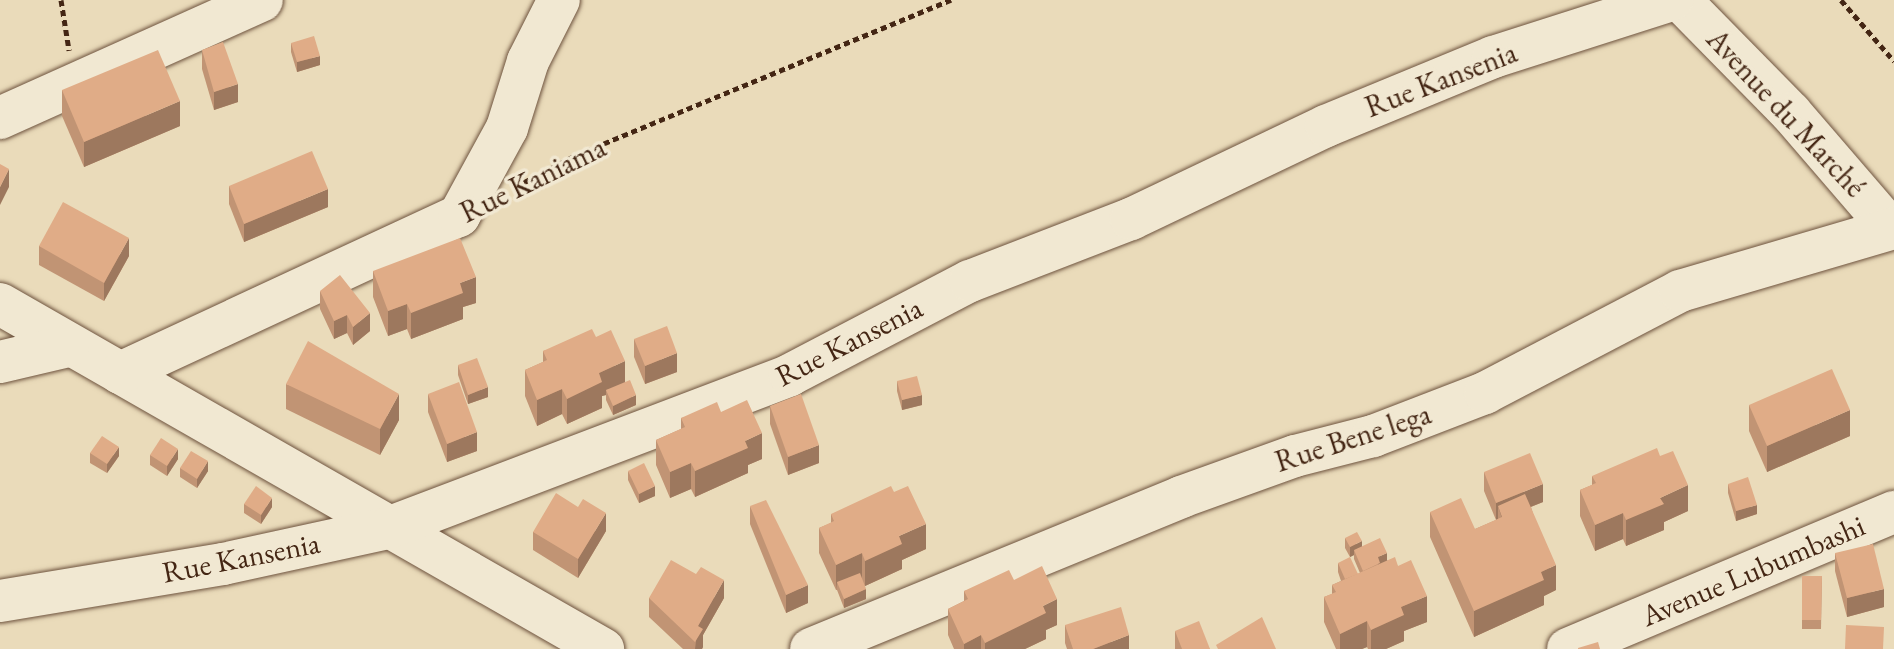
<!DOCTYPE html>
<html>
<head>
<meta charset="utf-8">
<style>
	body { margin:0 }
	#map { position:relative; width:1894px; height:649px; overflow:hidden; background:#eadbba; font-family:"EB Garamond",serif }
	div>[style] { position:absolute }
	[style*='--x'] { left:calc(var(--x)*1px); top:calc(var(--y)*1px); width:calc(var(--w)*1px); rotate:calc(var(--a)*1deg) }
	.path>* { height:5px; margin-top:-2.5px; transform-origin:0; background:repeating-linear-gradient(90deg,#442614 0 6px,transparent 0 10px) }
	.roads { filter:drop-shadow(0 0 2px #6e533e) drop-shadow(0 0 2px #6e533e) }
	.minor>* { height:42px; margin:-21px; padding:0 21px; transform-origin:21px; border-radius:21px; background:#f1e8d2 }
	.wall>* { inset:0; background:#c19474 }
	.shaded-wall>* { inset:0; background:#9d785e }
	.building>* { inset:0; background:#e0ac87 }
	span { translate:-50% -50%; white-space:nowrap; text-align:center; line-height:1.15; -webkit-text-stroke:7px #f1e8d2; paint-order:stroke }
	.street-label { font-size:30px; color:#442614 }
</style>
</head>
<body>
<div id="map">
	<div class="path">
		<div style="--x:61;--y:0;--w:51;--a:80.9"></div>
		<div style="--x:1841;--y:0;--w:81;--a:49"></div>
		<div style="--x:515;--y:187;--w:69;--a:-27.7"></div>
		<div style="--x:576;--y:155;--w:406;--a:-22.5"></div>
	</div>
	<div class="roads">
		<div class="minor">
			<div style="--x:1680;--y:0;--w:158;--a:45.5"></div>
			<div style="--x:1791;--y:113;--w:152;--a:49.3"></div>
			<div style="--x:0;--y:118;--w:287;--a:-24.2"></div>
			<div style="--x:0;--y:304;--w:695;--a:29.78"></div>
			<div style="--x:0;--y:362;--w:70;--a:-13.2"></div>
			<div style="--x:120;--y:373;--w:374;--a:-24.9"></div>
			<div style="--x:459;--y:216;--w:100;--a:-61.4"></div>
			<div style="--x:507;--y:128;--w:70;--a:-72.6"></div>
			<div style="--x:528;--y:61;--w:68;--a:-63.1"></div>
			<div style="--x:0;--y:601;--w:226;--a:-9.4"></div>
			<div style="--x:223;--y:564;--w:169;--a:-12.3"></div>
			<div style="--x:388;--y:528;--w:430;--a:-20.8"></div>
			<div style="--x:790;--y:375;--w:203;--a:-27.6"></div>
			<div style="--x:970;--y:281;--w:173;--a:-21.1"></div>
			<div style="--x:1131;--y:219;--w:216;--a:-25.5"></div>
			<div style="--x:1326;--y:126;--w:181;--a:-22.4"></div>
			<div style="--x:1493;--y:57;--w:188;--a:-17.7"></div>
			<div style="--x:811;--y:649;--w:400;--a:-22.3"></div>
			<div style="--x:1181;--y:497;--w:121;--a:-19.8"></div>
			<div style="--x:1295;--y:456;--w:81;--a:-14.4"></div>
			<div style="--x:1373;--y:436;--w:120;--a:-21"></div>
			<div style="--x:1485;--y:393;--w:220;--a:-27.6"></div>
			<div style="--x:1680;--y:291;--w:223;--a:-16.4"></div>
			<div style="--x:1568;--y:649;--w:354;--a:-22.8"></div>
		</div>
	</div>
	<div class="wall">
		<div style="clip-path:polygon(291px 43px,320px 65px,297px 72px,291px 52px)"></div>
		<div style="clip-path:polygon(202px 50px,238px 102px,214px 110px,202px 69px)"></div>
		<div style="clip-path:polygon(62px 90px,180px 126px,84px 167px,62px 116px)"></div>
		<div style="clip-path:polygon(229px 186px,328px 207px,244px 242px,229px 204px)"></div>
		<div style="clip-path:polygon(39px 246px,129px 256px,104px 301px,39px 265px)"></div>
		<div style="clip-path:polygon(373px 271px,476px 303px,463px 307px,463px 319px,411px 339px,407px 329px,388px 336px,373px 297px)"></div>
		<div style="clip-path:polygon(320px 291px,370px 331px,353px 345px,347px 333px,334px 339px,320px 309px)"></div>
		<div style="clip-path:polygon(596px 337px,625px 382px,636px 405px,613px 415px,606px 400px,606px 395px,602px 396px,602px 408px,567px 424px,562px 414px,537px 426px,525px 396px,525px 370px,543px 362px,543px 351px)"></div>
		<div style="clip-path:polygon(634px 339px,677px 372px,645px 384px,634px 357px)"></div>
		<div style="clip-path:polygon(458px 365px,488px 397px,468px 404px,458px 375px)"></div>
		<div style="clip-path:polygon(897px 381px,922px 405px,902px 410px,897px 391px)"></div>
		<div style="clip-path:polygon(286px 384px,399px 420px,380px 455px,286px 409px)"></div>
		<div style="clip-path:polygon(428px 394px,477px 451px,447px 462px,428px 412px)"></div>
		<div style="clip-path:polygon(1749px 405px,1850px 436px,1767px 472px,1749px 431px)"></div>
		<div style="clip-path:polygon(770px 406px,819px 463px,788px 475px,770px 424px)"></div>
		<div style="clip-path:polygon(721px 412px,762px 459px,748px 465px,748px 473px,695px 497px,691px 489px,670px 498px,656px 465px,656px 440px,681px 429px,681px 418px)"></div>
		<div style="clip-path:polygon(90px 453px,119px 456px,107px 473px,90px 463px)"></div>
		<div style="clip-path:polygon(150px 455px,178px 459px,167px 476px,150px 465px)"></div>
		<div style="clip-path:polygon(180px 468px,208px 471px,197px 488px,180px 477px)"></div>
		<div style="clip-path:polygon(628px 471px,655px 496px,639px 503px,628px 480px)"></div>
		<div style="clip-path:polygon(1484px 472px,1543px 502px,1531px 507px,1556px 590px,1544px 596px,1544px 605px,1474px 637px,1430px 537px,1430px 512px,1475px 529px,1496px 520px,1484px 491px)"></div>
		<div style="clip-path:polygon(1592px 476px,1688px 511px,1664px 522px,1664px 530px,1626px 546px,1623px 539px,1595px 551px,1580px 516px,1580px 490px,1592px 485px)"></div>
		<div style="clip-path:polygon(1728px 484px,1757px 514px,1736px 521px,1728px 493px)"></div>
		<div style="clip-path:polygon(244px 504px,272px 507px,261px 524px,244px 513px)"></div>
		<div style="clip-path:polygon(750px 506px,808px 603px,786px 613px,750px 524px)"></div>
		<div style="clip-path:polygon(831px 514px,926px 549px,902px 560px,902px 569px,865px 586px,866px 599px,844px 608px,837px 590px,836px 590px,819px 553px,819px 528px,831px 523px)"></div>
		<div style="clip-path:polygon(606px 531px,578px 578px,533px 550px,533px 532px)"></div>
		<div style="clip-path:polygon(1345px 538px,1398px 566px,1427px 622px,1404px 631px,1404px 641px,1386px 649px,1368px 649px,1367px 647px,1362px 649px,1336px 649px,1324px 622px,1324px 597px,1332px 594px,1332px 585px,1341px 581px,1338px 572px,1338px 563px,1358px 574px,1360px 573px,1354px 559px,1354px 555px,1350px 557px,1345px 548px)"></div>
		<div style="clip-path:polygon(1835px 553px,1884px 607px,1847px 617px,1835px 571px)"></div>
		<div style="clip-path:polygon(1802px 576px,1822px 576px,1821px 629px,1802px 629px)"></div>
		<div style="clip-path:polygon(1014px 580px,1057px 625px,1046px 630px,1046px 639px,1025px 649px,954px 649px,948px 635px,948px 609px,964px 601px,964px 591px)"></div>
		<div style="clip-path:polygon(649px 598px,724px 598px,703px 635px,703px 647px,702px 649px,683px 649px,649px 617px)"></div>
		<div style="clip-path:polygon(1065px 625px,1129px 649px,1067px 649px,1065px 643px)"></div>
		<div style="clip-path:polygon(1175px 631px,1210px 649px,1175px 649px)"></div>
	</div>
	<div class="shaded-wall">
		<div style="clip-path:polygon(320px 56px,320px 65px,297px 72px,297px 62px)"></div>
		<div style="clip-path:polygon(238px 84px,238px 102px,214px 110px,214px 92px)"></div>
		<div style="clip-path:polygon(180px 101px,180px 126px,84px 167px,84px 142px)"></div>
		<div style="clip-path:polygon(9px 169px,9px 187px,0 205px,0 187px)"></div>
		<div style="clip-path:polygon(328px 189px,328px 207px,244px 242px,244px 224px)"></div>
		<div style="clip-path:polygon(129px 238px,129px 256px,104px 301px,104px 283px)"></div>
		<div style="clip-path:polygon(476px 277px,476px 303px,463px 307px,463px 319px,411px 339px,411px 313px,460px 283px)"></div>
		<div style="clip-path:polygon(407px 304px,407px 329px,388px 336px,388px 311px)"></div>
		<div style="clip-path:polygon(370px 313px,370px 331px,353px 345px,353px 327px)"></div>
		<div style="clip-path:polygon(347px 315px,347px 333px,334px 339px,334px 321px)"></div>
		<div style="clip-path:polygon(677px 353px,677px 372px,645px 384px,645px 366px)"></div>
		<div style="clip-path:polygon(625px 361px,625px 386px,606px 390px,606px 395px,602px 396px,602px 408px,567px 424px,567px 399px,599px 373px)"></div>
		<div style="clip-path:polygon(488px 387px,488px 397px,468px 404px,468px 395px)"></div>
		<div style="clip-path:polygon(562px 389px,562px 414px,537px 426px,537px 400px)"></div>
		<div style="clip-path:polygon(399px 394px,399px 420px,380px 455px,380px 429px)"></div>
		<div style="clip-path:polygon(636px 395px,636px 405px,613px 415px,613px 406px)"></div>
		<div style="clip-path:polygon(922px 395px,922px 405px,902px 410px,902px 400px)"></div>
		<div style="clip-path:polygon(1850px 410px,1850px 436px,1767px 472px,1767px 446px)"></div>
		<div style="clip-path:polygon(477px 432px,477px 451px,447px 462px,447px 444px)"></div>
		<div style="clip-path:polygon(762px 433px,762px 459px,748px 465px,748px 473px,695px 497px,695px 471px,745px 441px)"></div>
		<div style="clip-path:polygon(819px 445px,819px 463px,788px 475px,788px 457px)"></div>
		<div style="clip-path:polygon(119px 447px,119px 456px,107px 473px,107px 464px)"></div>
		<div style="clip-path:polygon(178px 449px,178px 459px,167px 476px,167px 466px)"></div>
		<div style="clip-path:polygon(208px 461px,208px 471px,197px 488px,197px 479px)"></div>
		<div style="clip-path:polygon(691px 463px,691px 489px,670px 498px,670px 472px)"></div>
		<div style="clip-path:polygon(1543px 484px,1543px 502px,1502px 518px,1498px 506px,1498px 520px,1496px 521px,1496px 503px)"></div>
		<div style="clip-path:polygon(1688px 485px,1688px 511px,1664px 522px,1664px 530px,1626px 546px,1626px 520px,1660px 498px)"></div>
		<div style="clip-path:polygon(655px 486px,655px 496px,639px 503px,639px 494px)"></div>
		<div style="clip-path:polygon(272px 498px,272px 507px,261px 524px,261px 515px)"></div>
		<div style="clip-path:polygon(1757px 505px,1757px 514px,1736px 521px,1736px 511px)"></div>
		<div style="clip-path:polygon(606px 513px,606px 531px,578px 578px,578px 559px)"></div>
		<div style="clip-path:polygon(1623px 513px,1623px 539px,1595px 551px,1595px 525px)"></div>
		<div style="clip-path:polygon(926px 524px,926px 549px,902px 560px,902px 569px,865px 586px,865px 561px,899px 536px)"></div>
		<div style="clip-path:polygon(1362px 541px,1362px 551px,1354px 550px,1354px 555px,1350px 557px,1350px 547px)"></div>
		<div style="clip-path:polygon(862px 553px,862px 578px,837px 582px,836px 590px,836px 565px)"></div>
		<div style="clip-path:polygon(1387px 553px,1387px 563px,1378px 567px,1378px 557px)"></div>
		<div style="clip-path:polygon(1556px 565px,1556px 590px,1544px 596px,1544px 605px,1474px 637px,1474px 611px,1541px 572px)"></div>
		<div style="clip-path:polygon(724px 580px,724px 598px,703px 635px,703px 647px,702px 649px,695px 649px,698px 626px)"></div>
		<div style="clip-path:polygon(808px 585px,808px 603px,786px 613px,786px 595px)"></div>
		<div style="clip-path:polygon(866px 589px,866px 599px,844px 608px,844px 599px)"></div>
		<div style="clip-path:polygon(1884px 589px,1884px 607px,1847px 617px,1847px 598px)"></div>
		<div style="clip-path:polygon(1427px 596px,1427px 622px,1404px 631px,1404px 641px,1386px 649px,1371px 649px,1371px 630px,1401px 607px)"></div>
		<div style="clip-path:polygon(1057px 599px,1057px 625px,1046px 630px,1046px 639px,1025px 649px,985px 649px,985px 643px,1043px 606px)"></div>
		<div style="clip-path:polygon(1367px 621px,1367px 647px,1362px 649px,1340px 649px,1340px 634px)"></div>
		<div style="clip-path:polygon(981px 635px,981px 649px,964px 649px,964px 644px)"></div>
		<div style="clip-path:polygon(1129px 635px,1129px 649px,1093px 649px)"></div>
	</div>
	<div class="building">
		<div style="clip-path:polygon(314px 36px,320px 56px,297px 62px,291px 43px)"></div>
		<div style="clip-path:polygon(223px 42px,238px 84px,214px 92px,202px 50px)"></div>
		<div style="clip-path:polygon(158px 50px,180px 101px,84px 142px,62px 90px)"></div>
		<div style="clip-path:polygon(312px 151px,328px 189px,244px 224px,229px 186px)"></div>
		<div style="clip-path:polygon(0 164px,9px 169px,0 187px)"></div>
		<div style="clip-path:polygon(63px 202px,129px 238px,104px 283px,39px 246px)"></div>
		<div style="clip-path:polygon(460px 238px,476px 277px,460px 283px,463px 293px,411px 313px,407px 304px,388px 311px,373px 271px)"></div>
		<div style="clip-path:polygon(340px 275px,370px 313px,353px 327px,347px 315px,334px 321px,320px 291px)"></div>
		<div style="clip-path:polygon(667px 326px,677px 353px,645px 366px,634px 339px)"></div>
		<div style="clip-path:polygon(592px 329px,596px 337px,611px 330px,625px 361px,599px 373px,602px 382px,567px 399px,562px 389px,537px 400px,525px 370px,547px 360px,543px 351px)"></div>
		<div style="clip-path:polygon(308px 341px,399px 394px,380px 429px,286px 384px)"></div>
		<div style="clip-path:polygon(477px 358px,488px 387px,468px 395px,458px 365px)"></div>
		<div style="clip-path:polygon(1832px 369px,1850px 410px,1767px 446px,1749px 405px)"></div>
		<div style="clip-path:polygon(917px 376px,922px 395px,902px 400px,897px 381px)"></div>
		<div style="clip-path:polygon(630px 380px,636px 395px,613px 406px,606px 390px)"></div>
		<div style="clip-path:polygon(459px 382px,477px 432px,447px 444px,428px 394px)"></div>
		<div style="clip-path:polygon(801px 394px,819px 445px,788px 457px,770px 406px)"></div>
		<div style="clip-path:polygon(747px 400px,762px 433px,745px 441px,748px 448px,695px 471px,691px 463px,670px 472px,656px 440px,685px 427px,681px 418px,717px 402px,721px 412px)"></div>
		<div style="clip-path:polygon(102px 436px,119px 447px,107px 464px,90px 453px)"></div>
		<div style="clip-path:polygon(161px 438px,178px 449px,167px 466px,150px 455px)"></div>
		<div style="clip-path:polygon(1657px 448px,1660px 456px,1673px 451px,1688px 485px,1660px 498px,1664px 504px,1626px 520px,1623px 513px,1595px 525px,1580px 490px,1596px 483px,1592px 476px)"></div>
		<div style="clip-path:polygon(191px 451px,208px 461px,197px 479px,180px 468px)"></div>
		<div style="clip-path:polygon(1530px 453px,1543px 484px,1496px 503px,1484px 472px)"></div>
		<div style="clip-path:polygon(644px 463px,655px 486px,639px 494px,628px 471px)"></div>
		<div style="clip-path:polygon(1748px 477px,1757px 505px,1736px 511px,1728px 484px)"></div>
		<div style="clip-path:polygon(256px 486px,272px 498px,261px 515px,244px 504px)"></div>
		<div style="clip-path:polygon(891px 486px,894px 492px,908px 486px,926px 524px,899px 536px,902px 544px,865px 561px,862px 553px,836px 565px,819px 528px,834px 521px,831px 514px)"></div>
		<div style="clip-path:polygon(556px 493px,578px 507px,583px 499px,606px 513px,578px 559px,533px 532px)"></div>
		<div style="clip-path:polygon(1525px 494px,1556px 565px,1541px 572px,1544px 580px,1474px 611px,1430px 512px,1461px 498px,1475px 529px,1502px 517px,1498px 506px)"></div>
		<div style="clip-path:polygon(766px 500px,808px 585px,786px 595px,750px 506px)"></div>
		<div style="clip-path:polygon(1357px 532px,1362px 541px,1350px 547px,1345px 538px)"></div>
		<div style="clip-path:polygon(1380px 538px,1387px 553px,1378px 557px,1380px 563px,1363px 571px,1354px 550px)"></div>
		<div style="clip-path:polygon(1873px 544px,1884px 589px,1847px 598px,1835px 553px)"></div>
		<div style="clip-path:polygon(1350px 557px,1358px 574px,1345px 579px,1338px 563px)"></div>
		<div style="clip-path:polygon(1395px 557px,1398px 566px,1411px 560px,1427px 596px,1401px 607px,1404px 615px,1371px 630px,1367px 621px,1340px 634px,1324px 597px,1336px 592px,1332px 585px)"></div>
		<div style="clip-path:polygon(671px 560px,696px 574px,701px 567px,724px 580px,698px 626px,703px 629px,695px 642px,649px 598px)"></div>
		<div style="clip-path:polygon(1042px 566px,1057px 599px,1043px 606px,1046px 613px,985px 643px,981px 635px,964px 644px,948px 609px,968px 599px,964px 591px,1009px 570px,1014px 580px)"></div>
		<div style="clip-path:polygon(860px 573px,866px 589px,844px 599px,837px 582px)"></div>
		<div style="clip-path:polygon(1802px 576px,1822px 576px,1821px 620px,1802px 620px)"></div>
		<div style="clip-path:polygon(1121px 607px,1129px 635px,1093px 649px,1073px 649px,1065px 625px)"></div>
		<div style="clip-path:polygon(1262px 617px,1276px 649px,1218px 649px,1216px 645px)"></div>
		<div style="clip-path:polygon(1199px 621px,1210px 649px,1182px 649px,1175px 631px)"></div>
		<div style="clip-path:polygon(1846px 625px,1884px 627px,1883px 649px,1845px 649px)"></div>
		<div style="clip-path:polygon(1598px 642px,1600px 649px,1578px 649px,1578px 648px)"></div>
	</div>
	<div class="street-label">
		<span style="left:1441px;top:80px;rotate:-21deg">Rue Kansenia</span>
		<span style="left:1786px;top:113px;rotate:47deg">Avenue du Marché</span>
		<span style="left:533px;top:180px;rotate:-26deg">Rue Kaniama</span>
		<span style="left:849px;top:342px;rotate:-27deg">Rue Kansenia</span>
		<span style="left:1353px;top:438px;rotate:-18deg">Rue Bene lega</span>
		<span style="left:241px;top:558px;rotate:-11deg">Rue Kansenia</span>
		<span style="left:1753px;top:571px;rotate:-23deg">Avenue Lubumbashi</span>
	</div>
</div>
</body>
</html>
